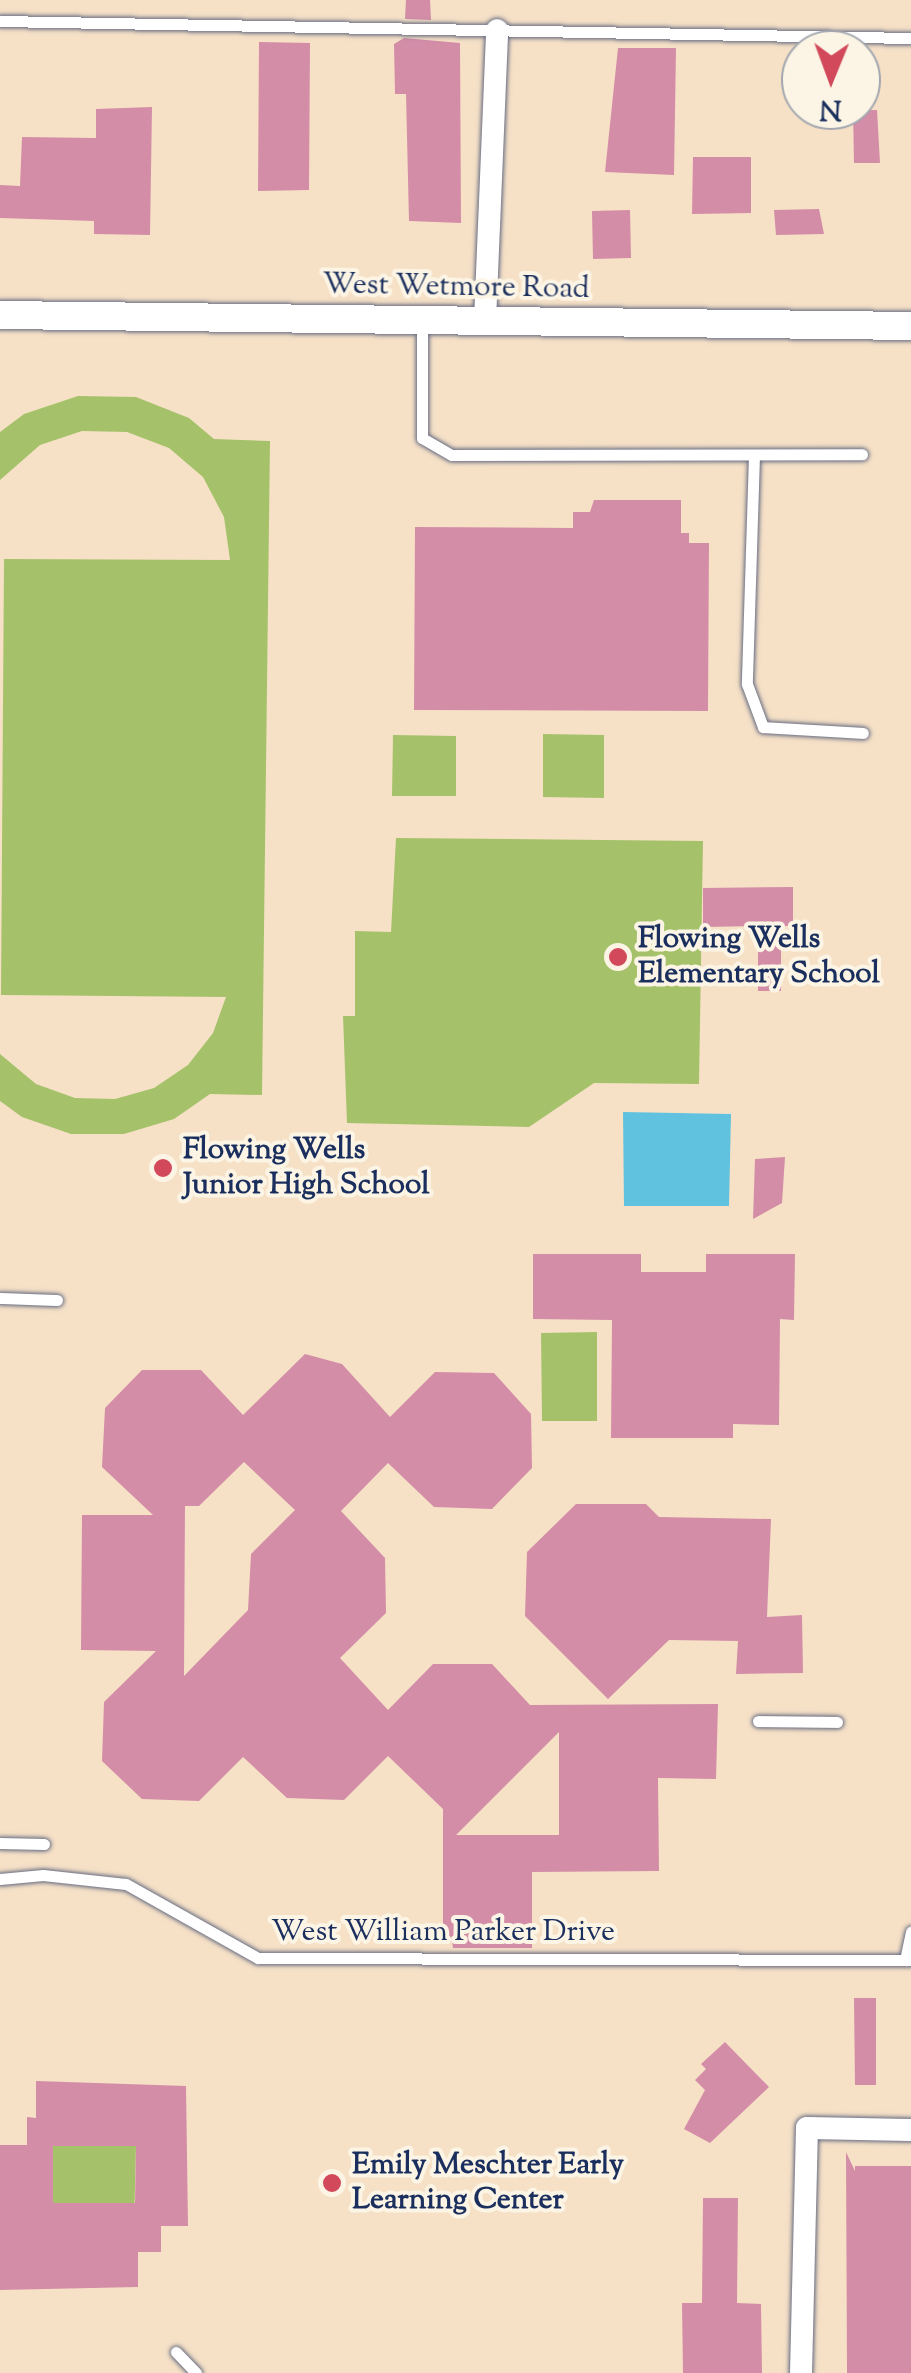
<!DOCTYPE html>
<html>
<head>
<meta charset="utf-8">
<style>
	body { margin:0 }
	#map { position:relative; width:911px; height:2373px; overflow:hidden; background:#f6e1c7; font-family:"Sorts Mill Goudy",serif }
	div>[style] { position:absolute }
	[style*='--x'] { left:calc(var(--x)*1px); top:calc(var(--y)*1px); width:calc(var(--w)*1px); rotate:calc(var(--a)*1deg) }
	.green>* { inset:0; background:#a5c26a }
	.water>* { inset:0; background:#60c2de }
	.building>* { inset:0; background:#d38da7 }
	.roads { filter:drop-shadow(0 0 2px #686d83) drop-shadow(0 0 2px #686d83) }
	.service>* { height:11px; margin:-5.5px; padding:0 5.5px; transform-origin:5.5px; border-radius:5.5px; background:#fff }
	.minor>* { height:22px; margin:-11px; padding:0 11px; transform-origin:11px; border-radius:11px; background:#fff }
	.tertiary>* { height:28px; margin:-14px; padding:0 14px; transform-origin:14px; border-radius:14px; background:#fff }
	.dots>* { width:28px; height:28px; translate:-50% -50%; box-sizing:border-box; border:5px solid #fcf5e5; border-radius:50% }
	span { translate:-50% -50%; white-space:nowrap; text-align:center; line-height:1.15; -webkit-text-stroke:8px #fcf5e5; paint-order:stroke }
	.street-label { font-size:30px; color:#1b2f5e }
	.poi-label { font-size:30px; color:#1b2f5e; font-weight:700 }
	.left { translate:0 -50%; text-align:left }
	.north { position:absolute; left:781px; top:30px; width:100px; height:100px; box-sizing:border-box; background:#fcf5e5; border:2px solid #a2a6af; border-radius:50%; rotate:181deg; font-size:28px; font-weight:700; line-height:40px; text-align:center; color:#1b2f5e }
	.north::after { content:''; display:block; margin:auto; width:35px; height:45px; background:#d1495b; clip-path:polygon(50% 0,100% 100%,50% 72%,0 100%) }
</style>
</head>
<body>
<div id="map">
	<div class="green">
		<div style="clip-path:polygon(78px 396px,136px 397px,189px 418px,214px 439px,270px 441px,262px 1095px,210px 1094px,174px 1119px,124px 1134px,71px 1134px,22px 1117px,0 1101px,0 1054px,36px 1084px,75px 1098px,115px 1099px,154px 1088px,188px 1065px,213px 1033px,226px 997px,1px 995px,4px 559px,230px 560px,224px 517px,203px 477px,169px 448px,127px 432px,82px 431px,40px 445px,0 480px,0 432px,24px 414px)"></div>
		<div style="clip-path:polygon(543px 734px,604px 735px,604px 798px,543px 797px)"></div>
		<div style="clip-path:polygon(393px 735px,456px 736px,456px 796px,392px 796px)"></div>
		<div style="clip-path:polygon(396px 838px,703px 841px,699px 1084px,594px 1083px,529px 1127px,347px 1123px,343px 1016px,355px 1016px,355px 931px,391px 932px)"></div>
		<div style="clip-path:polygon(597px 1332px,597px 1421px,542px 1421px,541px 1333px)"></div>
		<div style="clip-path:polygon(53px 2146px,136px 2146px,134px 2226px,106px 2203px,74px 2203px,73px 2223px,53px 2223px)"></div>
	</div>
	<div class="water">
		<div style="clip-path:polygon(623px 1112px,731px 1114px,729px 1206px,624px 1206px)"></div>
	</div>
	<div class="building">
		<div style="clip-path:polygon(406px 0,430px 0,431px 20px,405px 19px)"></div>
		<div style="clip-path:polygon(404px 38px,460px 43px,461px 223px,409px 221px,406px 94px,395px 94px,394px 44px)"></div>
		<div style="clip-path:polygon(259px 42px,310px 43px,309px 190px,258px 191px)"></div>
		<div style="clip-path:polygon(618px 48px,676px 48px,674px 175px,605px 172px)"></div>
		<div style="clip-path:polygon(152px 107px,150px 235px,94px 234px,94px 221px,0 218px,0 185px,20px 186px,22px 137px,96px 138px,96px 109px)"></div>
		<div style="clip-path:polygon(853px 110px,877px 110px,880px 163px,854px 163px)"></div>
		<div style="clip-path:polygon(693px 157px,751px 157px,751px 213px,692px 214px)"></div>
		<div style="clip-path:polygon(819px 209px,824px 234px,776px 235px,774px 210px)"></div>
		<div style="clip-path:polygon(630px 210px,631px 258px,593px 259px,592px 211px)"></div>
		<div style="clip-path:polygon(594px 500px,681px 500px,681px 533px,689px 533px,689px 543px,709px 543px,708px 711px,414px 710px,415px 527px,573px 528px,573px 512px,590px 512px)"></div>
		<div style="clip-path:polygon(793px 887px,793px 926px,781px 926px,781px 991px,758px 991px,758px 926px,703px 927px,703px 888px)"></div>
		<div style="clip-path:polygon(785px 1157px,782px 1203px,753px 1219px,755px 1159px)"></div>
		<div style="clip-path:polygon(533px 1254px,641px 1254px,641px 1272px,706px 1272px,706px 1254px,795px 1254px,794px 1320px,780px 1319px,779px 1425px,733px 1424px,733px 1438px,611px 1438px,612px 1320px,533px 1319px)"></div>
		<div style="clip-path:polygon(evenodd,305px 1354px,342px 1364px,390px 1417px,435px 1372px,494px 1373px,531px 1414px,532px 1468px,492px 1509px,434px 1507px,388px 1463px,341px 1511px,385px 1558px,386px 1613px,340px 1658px,388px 1710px,433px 1664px,492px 1664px,530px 1705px,718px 1704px,716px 1779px,658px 1778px,659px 1871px,532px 1872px,532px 1948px,453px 1948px,452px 1942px,443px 1942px,443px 1809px,388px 1756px,344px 1800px,287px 1798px,243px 1757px,199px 1801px,142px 1799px,102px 1761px,104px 1702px,156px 1651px,81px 1650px,82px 1515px,153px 1515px,102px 1467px,105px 1408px,142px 1370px,201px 1370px,243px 1415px,305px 1354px,244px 1462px,295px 1510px,251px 1554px,248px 1610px,184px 1676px,185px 1506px,199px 1506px,244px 1462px,305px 1354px,559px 1732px,559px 1835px,456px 1835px,559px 1732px)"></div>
		<div style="clip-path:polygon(576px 1504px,646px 1504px,659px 1517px,771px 1519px,767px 1617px,802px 1615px,803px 1673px,736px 1674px,738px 1641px,669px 1640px,608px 1699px,525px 1616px,527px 1552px)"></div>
		<div style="clip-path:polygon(854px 1998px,876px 1998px,876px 2085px,855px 2085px)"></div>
		<div style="clip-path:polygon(725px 2042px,769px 2087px,710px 2143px,684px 2129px,705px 2090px,695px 2080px,706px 2069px,701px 2064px)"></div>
		<div style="clip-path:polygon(evenodd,36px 2081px,186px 2086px,188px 2226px,161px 2226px,161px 2252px,138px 2252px,138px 2287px,0 2290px,0 2145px,27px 2145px,27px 2117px,36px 2118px,36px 2081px,53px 2146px,136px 2146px,135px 2203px,53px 2203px,53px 2146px)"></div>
		<div style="clip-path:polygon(846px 2152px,855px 2171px,855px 2166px,911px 2166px,911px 2373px,847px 2373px)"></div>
		<div style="clip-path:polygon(703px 2198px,738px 2198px,737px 2303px,761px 2304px,762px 2373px,683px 2373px,682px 2303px,702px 2303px)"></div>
	</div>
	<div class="roads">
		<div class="service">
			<div style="--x:0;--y:21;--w:911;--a:1.07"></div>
			<div style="--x:422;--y:320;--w:118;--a:90"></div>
			<div style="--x:422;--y:438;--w:34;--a:30"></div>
			<div style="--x:452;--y:455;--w:410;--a:-0.1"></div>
			<div style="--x:754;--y:455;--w:229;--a:91.8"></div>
			<div style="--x:747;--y:684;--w:46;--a:69.6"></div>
			<div style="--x:763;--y:727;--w:100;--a:3.4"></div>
			<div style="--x:0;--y:1298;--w:57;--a:2"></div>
			<div style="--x:758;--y:1721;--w:79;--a:0.7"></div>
			<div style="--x:0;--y:1843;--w:44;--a:1.3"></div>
			<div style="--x:0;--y:1879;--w:43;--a:-5.3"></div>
			<div style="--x:43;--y:1875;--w:83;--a:6.2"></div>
			<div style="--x:126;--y:1884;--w:151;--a:29.3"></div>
			<div style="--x:258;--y:1958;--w:653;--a:0.18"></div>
			<div style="--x:905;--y:1960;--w:29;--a:-78"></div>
			<div style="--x:176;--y:2352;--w:29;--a:46"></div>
		</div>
		<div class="minor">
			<div style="--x:485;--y:321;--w:291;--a:-87.6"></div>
			<div style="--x:801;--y:2373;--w:245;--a:-88.6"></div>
			<div style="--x:807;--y:2128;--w:104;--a:1.1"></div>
		</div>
		<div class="tertiary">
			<div style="--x:0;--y:315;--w:911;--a:0.69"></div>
		</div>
	</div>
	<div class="dots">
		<div style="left:618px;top:957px;background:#d1495b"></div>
		<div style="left:163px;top:1168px;background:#d1495b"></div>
		<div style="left:332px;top:2183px;background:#d1495b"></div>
	</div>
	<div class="street-label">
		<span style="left:456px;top:288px;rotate:1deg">West Wetmore Road</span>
		<span style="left:443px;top:1933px">West William Parker Drive</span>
	</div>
	<div class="poi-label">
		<span class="left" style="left:638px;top:957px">Flowing Wells<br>Elementary School</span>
		<span class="left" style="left:183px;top:1168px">Flowing Wells<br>Junior High School</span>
		<span class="left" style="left:352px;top:2183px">Emily Meschter Early<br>Learning Center</span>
	</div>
	<div class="north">N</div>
</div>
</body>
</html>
